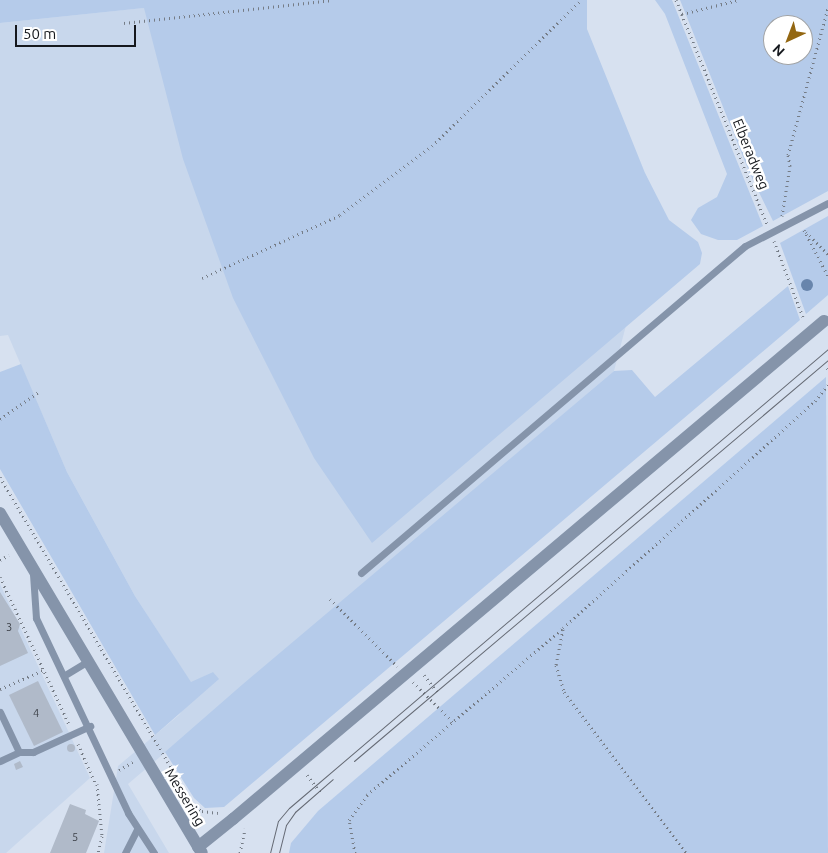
<!DOCTYPE html>
<html>
<head>
<meta charset="utf-8">
<style>
	body { margin:0 }
	#map { position:relative; width:828px; height:853px; overflow:hidden; background:#d7e1f0; font-family:Ubuntu,sans-serif }
	div>[style] { position:absolute }
	[style*='--x'] { left:calc(var(--x)*1px); top:calc(var(--y)*1px); width:calc(var(--w)*1px); rotate:calc(var(--a)*1deg) }
	.built>* { inset:0; background:#c8d7ec }
	.green>* { inset:0; background:#b5cbea }
	.building>* { inset:0; background:#b0bac9 }
	.round { border-radius:50% }
	.path>* { height:3px; margin-top:-1.5px; transform-origin:0; background:repeating-linear-gradient(90deg,#757c86 0 1px,transparent 0 5px) }
	.lane>* { height:7px; margin:-3.5px; padding:0 3.5px; transform-origin:3.5px; border-radius:3.5px; background:#8594aa }
	.street>* { height:12px; margin:-6px; padding:0 6px; transform-origin:6px; border-radius:6px; background:#8594aa }
	.tram>* { height:1px; margin:-0.5px; padding:0 0.5px; transform-origin:0.5px; border-radius:0.5px; background:#656a74 }
	.street-bridge>* { height:12px; margin:-6px; padding:0 6px; transform-origin:6px; border-radius:6px; background:#8594aa }
	.trees>* { width:12px; height:12px; margin:-6px; border-radius:50%; background:#6885ac }
	span { translate:-50% -50%; white-space:nowrap; text-align:center; line-height:1.15; -webkit-text-stroke:5px #fff; paint-order:stroke }
	.number-label { font-size:11px; color:#3c4048 }
	.number-label span { -webkit-text-stroke-width:0 }
	.street-label { font-size:14px; color:#15181d }
	.north { position:absolute; left:763px; top:15px; width:50px; height:50px; box-sizing:border-box; background:#fff; border:1px solid #a1a3a5; border-radius:50%; rotate:223deg; font-size:14px; font-weight:700; line-height:20px; text-align:center; color:#15181d }
	.north::after { content:''; display:block; margin:auto; width:18px; height:22px; background:#936712; clip-path:polygon(50% 0,100% 100%,50% 72%,0 100%) }
	.scale { position:absolute; left:15px; top:25px; width:121px; height:22px; box-sizing:border-box; border:2px solid #15181d; border-top:0; padding-left:6px; font-size:15px; line-height:18px; white-space:nowrap; color:#15181d; -webkit-text-stroke:4px #fff; paint-order:stroke }
</style>
</head>
<body>
<div id="map">
	<div class="built">
		<div style="clip-path:polygon(220px 0,645px 173px,658px 204px,614px 371px,128px 784px,169px 853px,104px 853px,118px 766px,179px 715px,213px 672px,191px 683px,135px 596px,67px 472px,8px 335px,0 336px,0 23px)"></div>
		<div style="clip-path:polygon(0 584px,90px 778px,6px 853px,0 853px)"></div>
	</div>
	<div class="green">
		<div style="clip-path:polygon(0 0,587px 0,587px 29px,645px 173px,669px 220px,698px 242px,702px 253px,700px 264px,372px 543px,314px 458px,233px 298px,183px 159px,144px 8px,0 23px)"></div>
		<div style="clip-path:polygon(655px 0,672px 0,763px 226px,737px 240px,718px 240px,701px 234px,691px 220px,698px 208px,717px 197px,727px 174px,665px 14px)"></div>
		<div style="clip-path:polygon(evenodd,680px 0,828px 0,828px 191px,773px 221px,750px 174px,680px 0,773px 25px,803px 25px,803px 55px,773px 55px,773px 25px)"></div>
		<div style="clip-path:polygon(828px 216px,828px 295px,806px 314px,780px 243px)"></div>
		<div style="clip-path:polygon(788px 286px,800px 320px,224px 807px,205px 808px,194px 798px,165px 752px,243px 684px,614px 371px,632px 370px,655px 397px)"></div>
		<div style="clip-path:polygon(21px 364px,67px 472px,135px 596px,191px 682px,213px 672px,219px 679px,155px 735px,0 469px,0 372px)"></div>
		<div style="clip-path:polygon(826px 377px,828px 853px,289px 853px,291px 843px,318px 811px)"></div>
	</div>
	<div class="building">
		<div style="clip-path:polygon(0 592px,20px 624px,18px 631px,28px 653px,0 666px)"></div>
		<div style="clip-path:polygon(38px 681px,63px 732px,34px 746px,9px 695px)"></div>
		<div class="round" style="left:67px;top:744px;width:8px;height:8px"></div>
		<div style="clip-path:polygon(20px 761px,23px 767px,16px 770px,14px 764px)"></div>
		<div style="clip-path:polygon(70px 804px,86px 810px,85px 814px,99px 821px,86px 853px,50px 853px)"></div>
	</div>
	<div class="path">
		<div style="--x:676;--y:0;--w:242;--a:67.9"></div>
		<div style="--x:682;--y:14;--w:58;--a:-14"></div>
		<div style="--x:124;--y:23;--w:210;--a:-6.3"></div>
		<div style="--x:782;--y:216;--w:51;--a:-80.9"></div>
		<div style="--x:790;--y:166;--w:11;--a:-100"></div>
		<div style="--x:788;--y:155;--w:152;--a:-74.8"></div>
		<div style="--x:804;--y:230;--w:52;--a:62.4"></div>
		<div style="--x:806;--y:232;--w:31;--a:45"></div>
		<div style="--x:774;--y:241;--w:81;--a:69.1"></div>
		<div style="--x:202;--y:278;--w:152;--a:-24.5"></div>
		<div style="--x:340;--y:215;--w:115;--a:-36.9"></div>
		<div style="--x:432;--y:146;--w:209;--a:-44.4"></div>
		<div style="--x:827;--y:368;--w:1;--a:45"></div>
		<div style="--x:0;--y:419;--w:49;--a:-35"></div>
		<div style="--x:0;--y:477;--w:378;--a:59.5"></div>
		<div style="--x:192;--y:803;--w:13;--a:39"></div>
		<div style="--x:202;--y:811;--w:16;--a:7"></div>
		<div style="--x:0;--y:560;--w:10;--a:-29"></div>
		<div style="--x:0;--y:577;--w:162;--a:64.9"></div>
		<div style="--x:330;--y:599;--w:95;--a:45"></div>
		<div style="--x:563;--y:629;--w:37;--a:101"></div>
		<div style="--x:556;--y:665;--w:28;--a:73"></div>
		<div style="--x:564;--y:692;--w:202;--a:52.8"></div>
		<div style="--x:424;--y:675;--w:24;--a:52"></div>
		<div style="--x:413;--y:682;--w:58;--a:45"></div>
		<div style="--x:0;--y:689;--w:48;--a:-23.4"></div>
		<div style="--x:78;--y:744;--w:45;--a:66.3"></div>
		<div style="--x:119;--y:770;--w:16;--a:-30"></div>
		<div style="--x:307;--y:775;--w:24;--a:52"></div>
		<div style="--x:97;--y:784;--w:52;--a:84.5"></div>
		<div style="--x:102;--y:836;--w:17;--a:103"></div>
		<div style="--x:240;--y:853;--w:25;--a:-78"></div>
		<div style="--x:355;--y:853;--w:34;--a:-100"></div>
		<div style="--x:349;--y:820;--w:31;--a:-54"></div>
		<div style="--x:367;--y:795;--w:257;--a:-40.4"></div>
		<div style="--x:563;--y:628;--w:339;--a:-42"></div>
		<div style="--x:815;--y:401;--w:21;--a:-51"></div>
	</div>
	<div class="lane">
		<div style="--x:361;--y:573;--w:504;--a:-40.42"></div>
		<div style="--x:745;--y:246;--w:93;--a:-27.4"></div>
		<div style="--x:33;--y:574;--w:44;--a:86.1"></div>
		<div style="--x:36;--y:618;--w:216;--a:64.7"></div>
		<div style="--x:128;--y:813;--w:48;--a:57"></div>
		<div style="--x:65;--y:675;--w:26;--a:-31"></div>
		<div style="--x:0;--y:712;--w:44;--a:64.6"></div>
		<div style="--x:0;--y:761;--w:21;--a:-25"></div>
		<div style="--x:19;--y:752;--w:14;--a:0"></div>
		<div style="--x:33;--y:752;--w:63;--a:-24.5"></div>
		<div style="--x:125;--y:853;--w:27;--a:-63"></div>
	</div>
	<div class="street">
		<div style="--x:0;--y:513;--w:395;--a:59.3"></div>
		<div style="--x:198;--y:847;--w:45;--a:-38.7"></div>
	</div>
	<div class="tram">
		<div style="--x:354;--y:761;--w:621;--a:-40.23"></div>
		<div style="--x:270;--y:853;--w:33;--a:-76"></div>
		<div style="--x:278;--y:821;--w:17;--a:-50"></div>
		<div style="--x:289;--y:808;--w:708;--a:-40.42"></div>
		<div style="--x:279;--y:853;--w:29;--a:-76"></div>
		<div style="--x:286;--y:825;--w:16;--a:-55"></div>
		<div style="--x:295;--y:812;--w:50;--a:-41"></div>
	</div>
	<div class="street-bridge">
		<div style="--x:233;--y:819;--w:773;--a:-40.12"></div>
	</div>
	<div class="trees">
		<div style="left:807px;top:285px"></div>
	</div>
	<div class="number-label">
		<span style="left:9px;top:627px">3</span>
		<span style="left:36px;top:713px">4</span>
		<span style="left:75px;top:837px">5</span>
	</div>
	<div class="street-label">
		<span style="left:751px;top:154px;rotate:68deg">Elberadweg</span>
		<span style="left:185px;top:797px;rotate:59deg">Messering</span>
	</div>
	<div class="north">N</div>
	<div class="scale">50 m</div>
</div>
</body>
</html>
